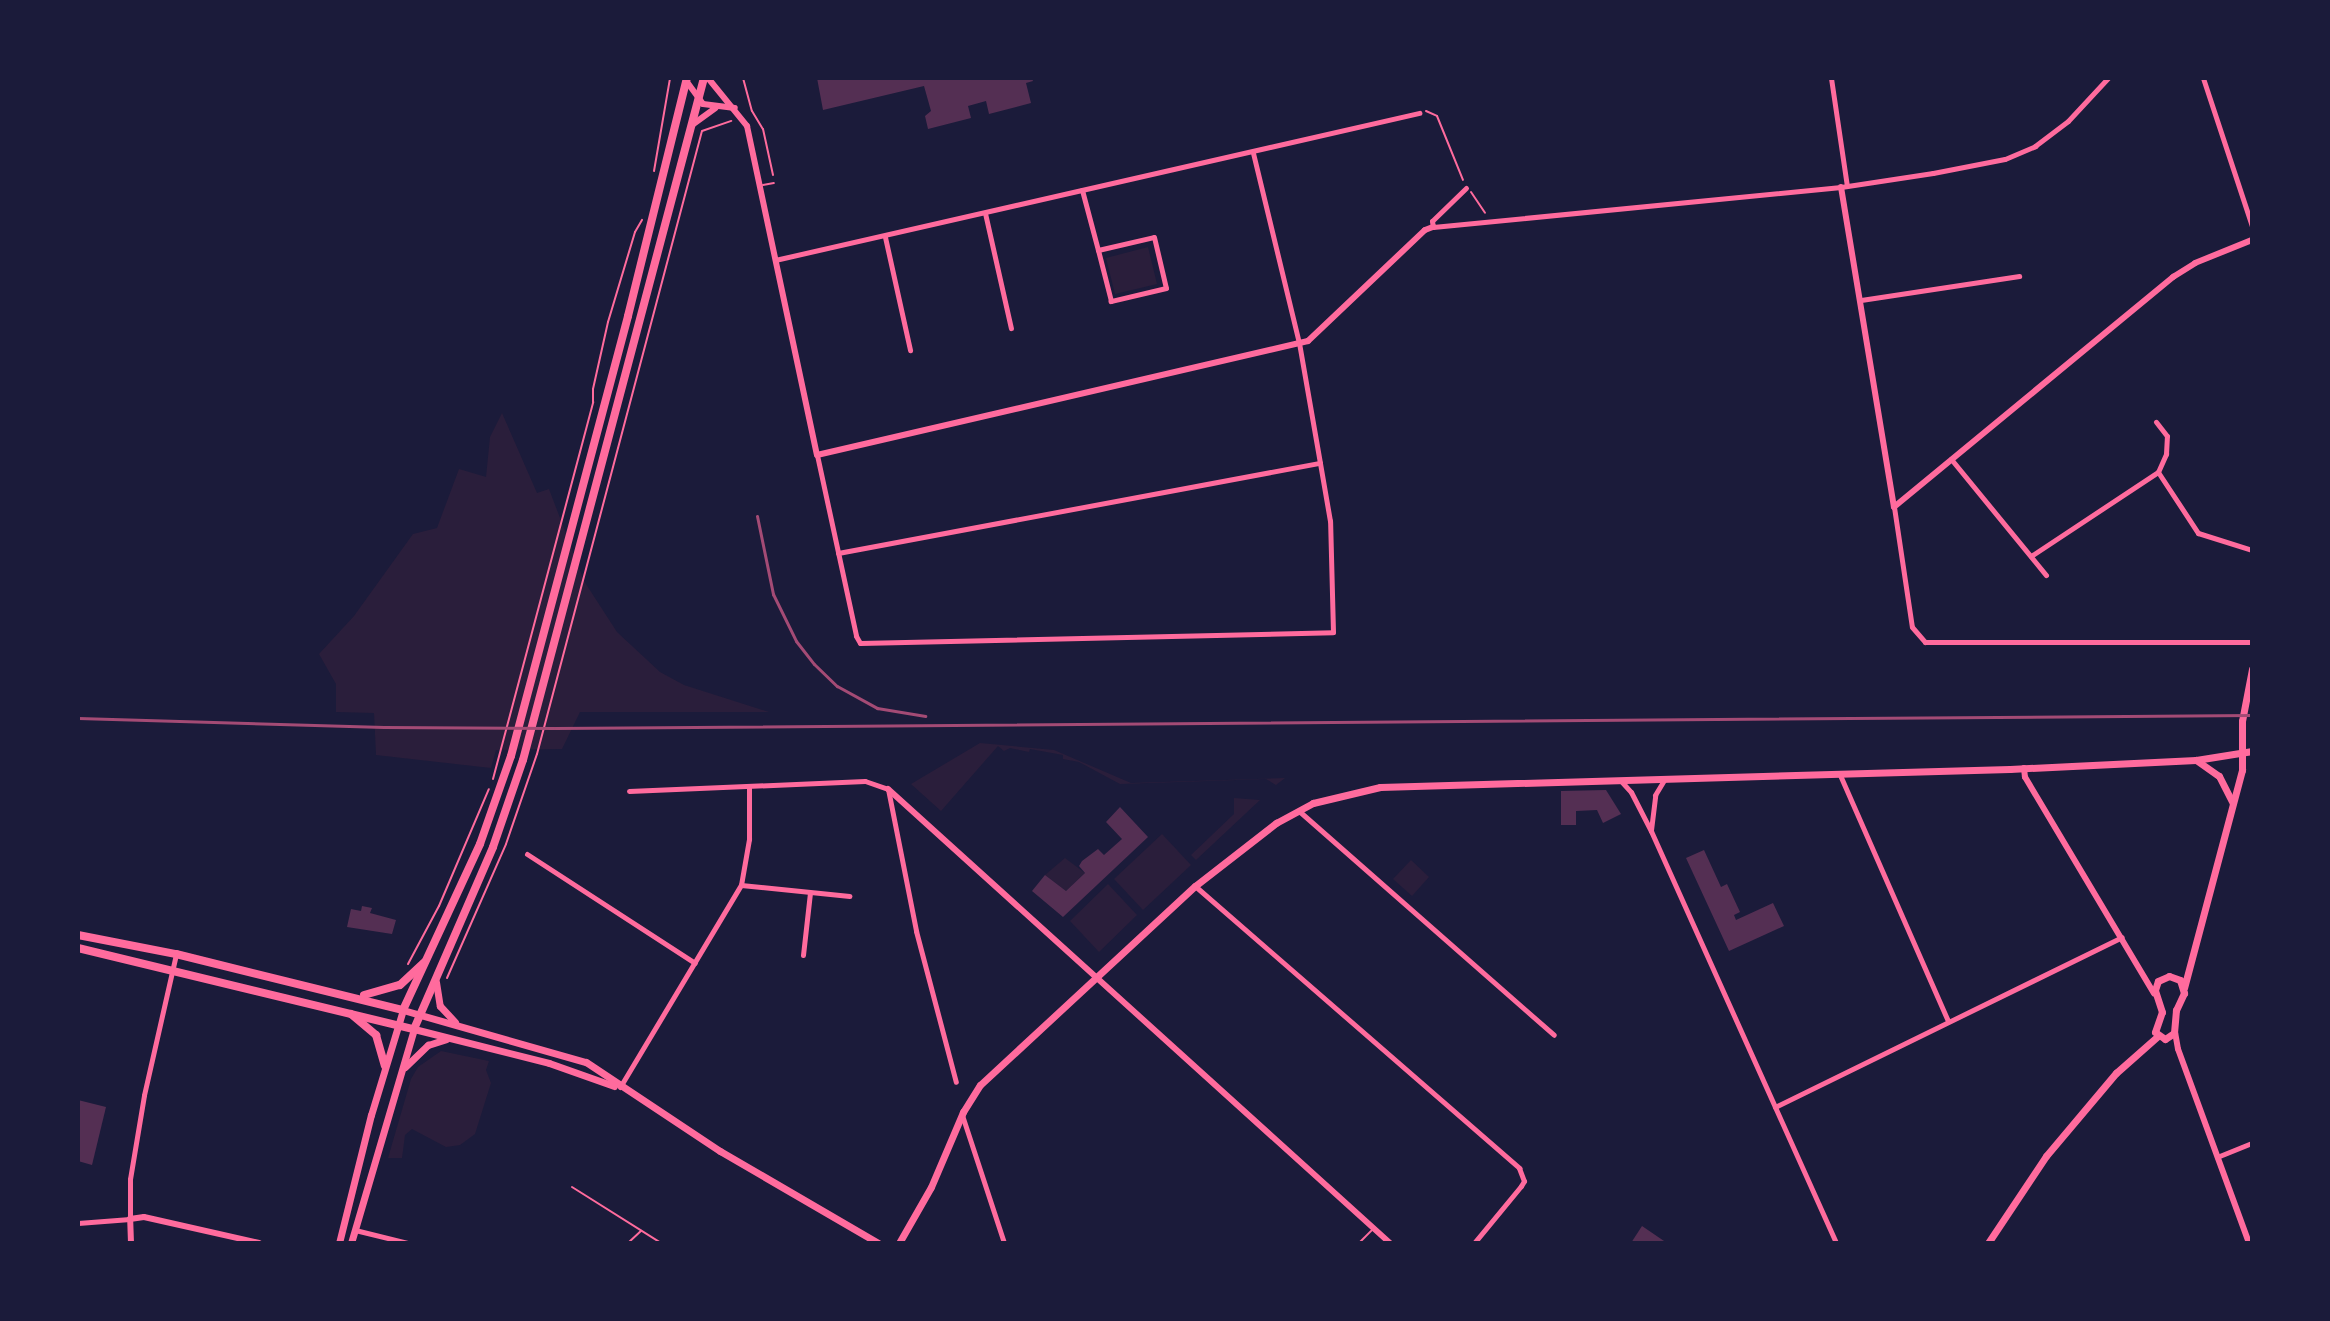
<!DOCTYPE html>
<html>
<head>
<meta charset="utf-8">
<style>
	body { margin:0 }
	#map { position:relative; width:2330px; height:1321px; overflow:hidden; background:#1b1b3a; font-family:Ubuntu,sans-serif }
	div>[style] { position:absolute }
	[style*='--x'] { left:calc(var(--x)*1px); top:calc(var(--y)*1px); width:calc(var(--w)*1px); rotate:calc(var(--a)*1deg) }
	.green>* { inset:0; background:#2a1e3b }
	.building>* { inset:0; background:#542f53 }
	.path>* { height:2px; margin:-1px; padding:0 1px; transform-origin:1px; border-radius:1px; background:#ff6b9d }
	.service>* { height:2px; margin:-1px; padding:0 1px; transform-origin:1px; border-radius:1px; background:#ff6b9d }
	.minor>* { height:5px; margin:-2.5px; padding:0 2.5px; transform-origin:2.5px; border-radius:2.5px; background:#ff6b9d }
	.tertiary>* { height:6px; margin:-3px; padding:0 3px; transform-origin:3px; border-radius:3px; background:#ff6b9d }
	.secondary>* { height:7px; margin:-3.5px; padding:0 3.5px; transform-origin:3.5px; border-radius:3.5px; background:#ff6b9d }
	.primary>* { height:8px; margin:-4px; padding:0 4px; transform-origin:4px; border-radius:4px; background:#ff6b9d }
	.rail>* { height:3px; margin:-1.5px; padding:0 1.5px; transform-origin:1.5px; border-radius:1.5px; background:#a44b75 }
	span { translate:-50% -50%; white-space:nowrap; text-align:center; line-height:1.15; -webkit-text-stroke:8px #1b1b3a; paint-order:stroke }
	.frame { position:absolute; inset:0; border:80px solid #1b1b3a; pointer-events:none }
</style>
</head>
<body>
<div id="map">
	<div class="green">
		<div style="clip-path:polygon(1148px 247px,1157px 284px,1115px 294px,1106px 258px)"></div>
		<div style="clip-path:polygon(502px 413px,537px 493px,549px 489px,584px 581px,617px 632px,660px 672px,684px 685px,769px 712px,580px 712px,562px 749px,496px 750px,491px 768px,376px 755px,374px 713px,336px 712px,336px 684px,319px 654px,354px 616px,413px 534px,437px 528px,459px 469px,486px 477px,490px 437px)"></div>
		<div style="clip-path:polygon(980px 743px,1054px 750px,1131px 783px,1285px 778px,1276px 785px,1266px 779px,1120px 784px,1079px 762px,1063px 759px,1063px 755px,1030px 749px,1029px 752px,1010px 748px,1004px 751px,998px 746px,941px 811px,911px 784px)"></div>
		<div style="clip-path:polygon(1234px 798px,1260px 800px,1196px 860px,1191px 855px,1234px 814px)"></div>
		<div style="clip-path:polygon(1162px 834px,1191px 865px,1143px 910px,1114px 879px)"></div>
		<div style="clip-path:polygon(1065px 858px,1085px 873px,1066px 891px,1045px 875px)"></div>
		<div style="clip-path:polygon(1411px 860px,1429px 877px,1412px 896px,1393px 879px)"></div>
		<div style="clip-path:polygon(1108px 884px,1137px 915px,1099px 952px,1070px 921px)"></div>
		<div style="clip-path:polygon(441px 1051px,489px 1061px,486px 1070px,491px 1083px,475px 1134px,460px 1145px,446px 1147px,412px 1129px,405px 1135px,402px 1158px,388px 1158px,411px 1079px,418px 1067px)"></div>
	</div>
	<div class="building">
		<div style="clip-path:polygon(817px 78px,1032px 78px,1033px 81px,1026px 83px,1031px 103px,989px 114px,986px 101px,968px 106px,971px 118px,928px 129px,925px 116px,931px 111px,924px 86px,823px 110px)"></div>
		<div style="clip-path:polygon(1606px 790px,1621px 814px,1603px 823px,1597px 810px,1576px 811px,1576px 825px,1561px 825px,1561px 791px)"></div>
		<div style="clip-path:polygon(1120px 807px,1148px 837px,1063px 917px,1032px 891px,1045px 875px,1066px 891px,1085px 873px,1079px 866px,1082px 861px,1098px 849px,1104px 855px,1122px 839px,1106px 822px)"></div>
		<div style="clip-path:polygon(1704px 850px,1721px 887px,1727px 884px,1740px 912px,1734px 915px,1736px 920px,1773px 903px,1784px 926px,1729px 951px,1686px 858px)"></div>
		<div style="clip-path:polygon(362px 906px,372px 908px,370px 913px,396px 920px,392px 934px,347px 927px,351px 909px,361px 911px)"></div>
		<div style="clip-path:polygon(78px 1100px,106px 1107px,92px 1165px,78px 1161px)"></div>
		<div style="clip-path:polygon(1642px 1226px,1667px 1243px,1631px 1243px)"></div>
	</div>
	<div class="path">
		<div style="--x:743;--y:78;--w:34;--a:75"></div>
		<div style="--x:752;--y:111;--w:21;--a:59"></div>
		<div style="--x:763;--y:129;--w:47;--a:77.7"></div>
		<div style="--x:1426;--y:111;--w:12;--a:24"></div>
		<div style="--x:1437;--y:116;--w:69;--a:67.9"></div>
		<div style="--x:654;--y:171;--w:94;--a:-80.2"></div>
		<div style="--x:1471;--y:192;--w:25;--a:56"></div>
		<div style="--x:493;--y:779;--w:390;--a:-75.1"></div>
		<div style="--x:593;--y:402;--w:13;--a:-90"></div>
		<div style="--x:593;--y:389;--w:69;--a:-77.4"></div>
		<div style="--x:608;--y:322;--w:94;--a:-73.3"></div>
		<div style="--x:635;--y:232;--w:14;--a:-60"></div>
		<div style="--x:408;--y:964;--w:66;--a:-61.9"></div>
		<div style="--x:439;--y:906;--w:127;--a:-66.9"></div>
		<div style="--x:447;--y:978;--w:146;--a:-66.2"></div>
		<div style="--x:506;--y:844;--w:95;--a:-71"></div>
		<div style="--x:537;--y:754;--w:644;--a:-75.17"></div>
		<div style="--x:702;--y:131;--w:31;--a:-19"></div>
	</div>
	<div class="service">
		<div style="--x:763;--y:185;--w:11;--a:-10"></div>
		<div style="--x:572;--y:1187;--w:105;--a:32.2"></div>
		<div style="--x:628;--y:1243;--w:18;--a:-43"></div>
		<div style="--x:1359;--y:1243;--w:20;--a:-45"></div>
	</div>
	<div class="minor">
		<div style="--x:1831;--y:78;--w:109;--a:81.6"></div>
		<div style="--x:2203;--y:78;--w:156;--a:71.7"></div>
		<div style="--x:1466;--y:188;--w:47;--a:135.9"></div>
		<div style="--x:1432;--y:221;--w:6;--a:81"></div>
		<div style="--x:1433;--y:227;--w:410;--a:-5.6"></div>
		<div style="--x:1841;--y:187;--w:93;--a:-8.7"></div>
		<div style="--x:1933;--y:173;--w:73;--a:-11"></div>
		<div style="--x:2005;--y:159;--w:33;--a:-23"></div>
		<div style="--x:2035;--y:146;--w:41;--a:-37.1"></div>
		<div style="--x:2068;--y:121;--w:59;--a:-47.1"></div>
		<div style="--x:1082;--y:190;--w:62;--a:75.1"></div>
		<div style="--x:1098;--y:250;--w:57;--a:-13.1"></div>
		<div style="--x:1154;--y:237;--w:52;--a:76.8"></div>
		<div style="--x:1166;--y:288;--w:57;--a:166.7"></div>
		<div style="--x:1111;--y:301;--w:53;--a:-104.3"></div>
		<div style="--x:985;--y:213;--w:118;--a:77.3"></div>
		<div style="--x:885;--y:237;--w:116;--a:77.5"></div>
		<div style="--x:775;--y:260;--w:661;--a:-12.86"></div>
		<div style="--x:1861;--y:300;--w:160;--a:-8.6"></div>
		<div style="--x:817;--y:455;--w:185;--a:77.8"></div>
		<div style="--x:856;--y:636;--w:8;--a:60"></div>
		<div style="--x:860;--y:643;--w:473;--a:-1.3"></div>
		<div style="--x:1333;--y:632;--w:111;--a:-91.5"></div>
		<div style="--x:1330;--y:521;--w:59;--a:-99.8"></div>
		<div style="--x:1320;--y:463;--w:122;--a:-99.9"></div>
		<div style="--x:1299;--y:343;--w:195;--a:-103.6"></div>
		<div style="--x:1951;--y:459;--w:150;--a:50.7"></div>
		<div style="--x:2158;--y:472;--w:73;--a:56.7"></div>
		<div style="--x:2198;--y:533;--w:57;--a:17.5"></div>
		<div style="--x:1894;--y:507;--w:121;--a:81.5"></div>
		<div style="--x:1912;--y:627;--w:20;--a:49"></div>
		<div style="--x:1925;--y:642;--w:327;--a:0"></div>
		<div style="--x:838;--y:553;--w:490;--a:-10.6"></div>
		<div style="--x:2031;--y:556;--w:152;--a:-33.5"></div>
		<div style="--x:2158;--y:472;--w:20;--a:-66"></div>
		<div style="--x:2166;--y:454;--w:18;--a:-87"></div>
		<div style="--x:2167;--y:436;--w:18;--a:-128"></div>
		<div style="--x:1840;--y:775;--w:269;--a:66.3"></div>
		<div style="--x:1621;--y:781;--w:15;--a:48"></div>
		<div style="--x:1631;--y:792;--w:44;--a:62.9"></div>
		<div style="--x:1651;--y:831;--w:452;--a:65.8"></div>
		<div style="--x:629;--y:791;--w:236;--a:-2.4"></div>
		<div style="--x:865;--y:781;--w:24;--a:19"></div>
		<div style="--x:888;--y:789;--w:145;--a:78.8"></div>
		<div style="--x:916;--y:931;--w:156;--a:75.2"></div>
		<div style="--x:1299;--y:811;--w:339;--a:41.3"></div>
		<div style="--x:1651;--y:830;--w:35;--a:-83"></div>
		<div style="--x:1655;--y:795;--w:17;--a:-59"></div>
		<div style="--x:527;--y:854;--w:200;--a:33"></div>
		<div style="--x:741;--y:885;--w:109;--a:5.8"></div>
		<div style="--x:1195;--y:886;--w:430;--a:41"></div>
		<div style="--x:1519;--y:1168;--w:14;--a:69"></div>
		<div style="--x:1524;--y:1181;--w:6;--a:121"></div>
		<div style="--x:1521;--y:1186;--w:74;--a:129.5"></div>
		<div style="--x:803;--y:955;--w:62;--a:-83.6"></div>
		<div style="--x:620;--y:1087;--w:235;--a:-59.1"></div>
		<div style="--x:741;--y:885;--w:47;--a:-80.1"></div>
		<div style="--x:749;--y:839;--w:53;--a:-90"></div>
		<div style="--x:1775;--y:1107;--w:386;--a:-26.1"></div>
		<div style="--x:962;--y:1115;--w:135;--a:71.8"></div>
		<div style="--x:2217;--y:1157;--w:38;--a:-22"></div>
		<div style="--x:78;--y:1223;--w:52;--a:-4.4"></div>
		<div style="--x:130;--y:1219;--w:40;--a:-90"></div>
		<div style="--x:130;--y:1179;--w:85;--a:-80.5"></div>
		<div style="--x:144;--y:1095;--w:145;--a:-77.2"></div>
		<div style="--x:355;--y:1230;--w:55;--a:13.8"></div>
	</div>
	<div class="tertiary">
		<div style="--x:708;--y:78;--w:62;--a:50.9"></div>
		<div style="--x:747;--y:126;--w:336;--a:78"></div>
		<div style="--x:817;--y:455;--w:504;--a:-13.07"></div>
		<div style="--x:1308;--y:341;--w:161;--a:-43.5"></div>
		<div style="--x:1425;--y:230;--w:9;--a:-21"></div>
		<div style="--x:687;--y:82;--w:27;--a:54"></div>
		<div style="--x:703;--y:104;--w:32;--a:7"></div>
		<div style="--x:692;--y:125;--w:29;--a:-36"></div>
		<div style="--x:1841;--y:187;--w:324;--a:80.6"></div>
		<div style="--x:1894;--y:507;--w:362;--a:-39.5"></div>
		<div style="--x:2173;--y:277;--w:26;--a:-32"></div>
		<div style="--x:2195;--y:263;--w:61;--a:-22"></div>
		<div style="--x:2024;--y:768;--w:9;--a:84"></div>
		<div style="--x:2025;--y:777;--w:252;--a:59.2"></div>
		<div style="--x:888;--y:789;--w:677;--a:42.13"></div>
		<div style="--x:2175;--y:1032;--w:17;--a:80"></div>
		<div style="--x:2178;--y:1049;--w:207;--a:69.9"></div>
		<div style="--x:131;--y:1243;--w:24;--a:-92"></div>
		<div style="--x:130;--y:1219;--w:14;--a:-8"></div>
		<div style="--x:144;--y:1217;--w:118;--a:12.7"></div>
	</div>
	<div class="secondary">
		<div style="--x:2196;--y:760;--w:28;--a:35"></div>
		<div style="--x:2219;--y:776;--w:30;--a:63"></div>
		<div style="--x:2169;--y:976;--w:12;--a:20"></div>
		<div style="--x:2180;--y:980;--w:14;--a:73"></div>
		<div style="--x:2184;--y:993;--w:19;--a:115"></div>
		<div style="--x:2176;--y:1010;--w:23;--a:95"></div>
		<div style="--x:2174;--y:1033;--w:11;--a:146"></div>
		<div style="--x:2165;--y:1039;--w:12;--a:-145"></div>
		<div style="--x:2155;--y:1032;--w:21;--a:-71"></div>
		<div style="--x:2162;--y:1012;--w:23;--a:-108"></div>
		<div style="--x:2155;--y:990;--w:9;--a:-72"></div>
		<div style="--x:2158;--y:981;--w:12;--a:-24"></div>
		<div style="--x:436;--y:982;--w:24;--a:81"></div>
		<div style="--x:440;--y:1006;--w:22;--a:47"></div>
		<div style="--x:2184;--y:988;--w:226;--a:-75.1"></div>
		<div style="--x:2242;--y:770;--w:49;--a:-90"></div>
		<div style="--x:2242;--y:721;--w:53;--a:-79.1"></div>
		<div style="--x:405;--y:1067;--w:32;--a:-44"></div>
		<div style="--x:428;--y:1045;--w:19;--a:-18"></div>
		<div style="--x:339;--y:1243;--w:132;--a:-76"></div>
		<div style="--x:371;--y:1115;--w:110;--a:-73.1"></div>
		<div style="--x:403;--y:1010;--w:190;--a:15.9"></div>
		<div style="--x:586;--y:1062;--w:161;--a:33.6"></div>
		<div style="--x:720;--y:1151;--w:183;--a:30.2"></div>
		<div style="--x:351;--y:1243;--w:223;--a:-73.6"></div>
		<div style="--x:414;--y:1029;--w:139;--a:14.1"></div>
		<div style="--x:549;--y:1063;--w:69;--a:19.5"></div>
		<div style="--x:899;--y:1243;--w:64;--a:-60.3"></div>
		<div style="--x:931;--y:1187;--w:82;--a:-66.9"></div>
		<div style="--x:963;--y:1112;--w:32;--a:-58"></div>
		<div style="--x:980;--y:1085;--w:293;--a:-42.8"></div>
		<div style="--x:1195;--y:886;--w:103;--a:-37.9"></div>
		<div style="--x:1276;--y:823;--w:42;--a:-28.4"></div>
		<div style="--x:1313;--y:803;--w:69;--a:-13.4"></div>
		<div style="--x:1380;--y:787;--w:630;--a:-1.64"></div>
		<div style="--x:2010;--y:769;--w:186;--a:-2.8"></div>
		<div style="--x:2196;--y:760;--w:57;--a:-9.1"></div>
		<div style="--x:1988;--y:1243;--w:105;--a:-56.3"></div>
		<div style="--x:2046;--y:1156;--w:109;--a:-49.9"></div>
		<div style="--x:2116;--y:1073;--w:56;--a:-41.4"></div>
	</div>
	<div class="primary">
		<div style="--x:78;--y:935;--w:100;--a:11"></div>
		<div style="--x:176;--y:954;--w:234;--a:13.9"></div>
		<div style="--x:403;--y:1010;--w:183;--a:-65.1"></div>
		<div style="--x:480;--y:844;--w:93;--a:-70.6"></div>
		<div style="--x:511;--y:756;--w:455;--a:-75.1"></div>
		<div style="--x:628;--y:316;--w:245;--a:-76.1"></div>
		<div style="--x:78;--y:948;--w:346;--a:13.6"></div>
		<div style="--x:414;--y:1029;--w:198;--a:-66.5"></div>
		<div style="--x:493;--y:847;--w:92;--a:-71"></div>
		<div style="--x:523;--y:760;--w:706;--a:-75.14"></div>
		<div style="--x:364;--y:995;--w:37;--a:-16"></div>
		<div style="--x:400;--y:985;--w:33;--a:-43"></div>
		<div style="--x:351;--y:1014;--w:33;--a:40"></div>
		<div style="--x:376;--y:1035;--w:32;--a:74"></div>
	</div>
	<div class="rail">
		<div style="--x:757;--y:516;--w:80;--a:78.4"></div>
		<div style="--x:773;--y:594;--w:52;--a:63.9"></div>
		<div style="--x:796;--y:641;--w:29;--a:52"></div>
		<div style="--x:814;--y:664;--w:32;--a:44"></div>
		<div style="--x:837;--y:686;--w:46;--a:28.8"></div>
		<div style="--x:877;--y:708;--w:49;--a:9.5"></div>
		<div style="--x:78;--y:718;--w:306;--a:1.7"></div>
		<div style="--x:384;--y:727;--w:171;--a:0.3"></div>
		<div style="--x:555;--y:728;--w:1697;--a:-0.44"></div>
	</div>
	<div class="frame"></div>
</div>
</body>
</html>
